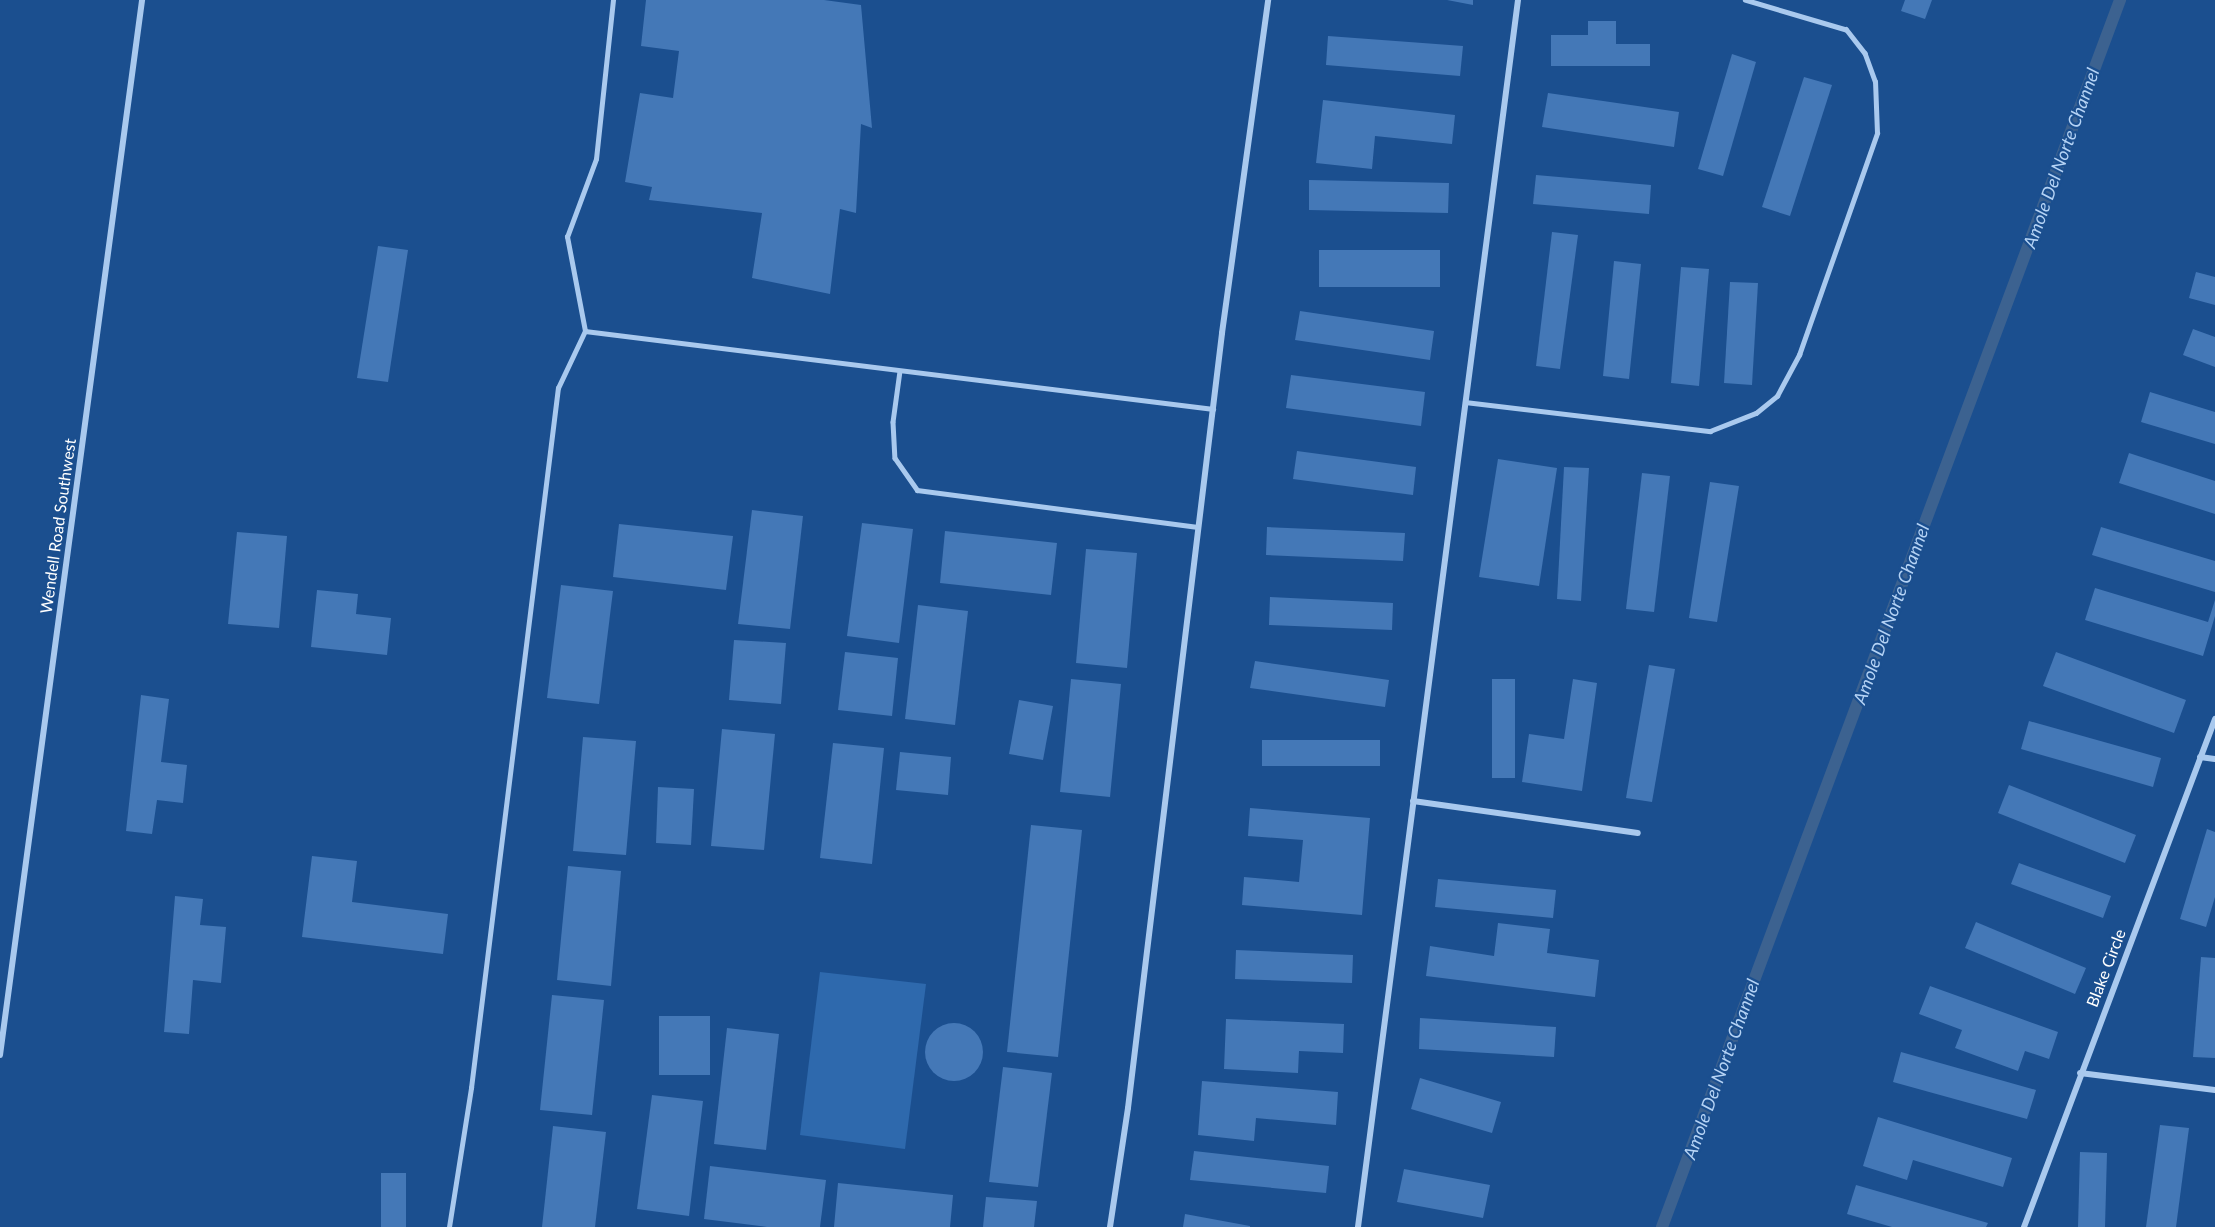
<!DOCTYPE html>
<html>
<head>
<meta charset="utf-8">
<style>
	body { margin:0 }
	#map { position:relative; width:2215px; height:1227px; overflow:hidden; background:#1b4f8f; font-family:Lato,sans-serif }
	div>[style] { position:absolute }
	[style*='--x'] { left:calc(var(--x)*1px); top:calc(var(--y)*1px); width:calc(var(--w)*1px); rotate:calc(var(--a)*1deg) }
	.green>* { inset:0; background:#2e69ad }
	.stream>* { height:12px; margin:-6px; padding:0 6px; transform-origin:6px; border-radius:6px; background:#3c6290 }
	.building>* { inset:0; background:#4478b7 }
	.round { border-radius:50% }
	.lane>* { height:4.5px; margin:-2.25px; padding:0 2.25px; transform-origin:2.25px; border-radius:2.25px; background:#a9c9ee }
	.street>* { height:6px; margin:-3px; padding:0 3px; transform-origin:3px; border-radius:3px; background:#a9c9ee }
	span { translate:-50% -50%; white-space:nowrap; text-align:center; line-height:1.15; -webkit-text-stroke:4.5px #1b4f8f; paint-order:stroke }
	.street-label { font-size:16px; color:#fff }
	.water-label { font-size:18px; color:#b5d3f5; font-style:italic }
</style>
</head>
<body>
<div id="map">
	<div class="green">
		<div style="clip-path:polygon(820px 972px,926px 984px,905px 1149px,800px 1135px)"></div>
	</div>
	<div class="stream">
		<div style="--x:1662;--y:1227;--w:1310;--a:-69.53"></div>
	</div>
	<div class="building">
		<div style="clip-path:polygon(646px 0,824px 0,861px 5px,872px 128px,861px 124px,856px 213px,840px 209px,830px 294px,752px 278px,762px 213px,649px 200px,652px 187px,625px 182px,640px 93px,673px 98px,679px 51px,641px 46px)"></div>
		<div style="clip-path:polygon(1447px 0,1473px 0,1473px 5px)"></div>
		<div style="clip-path:polygon(1905px 0,1932px 0,1925px 19px,1901px 11px)"></div>
		<div style="clip-path:polygon(1588px 21px,1616px 21px,1616px 44px,1650px 44px,1650px 66px,1551px 66px,1551px 35px,1588px 35px)"></div>
		<div style="clip-path:polygon(1328px 36px,1463px 46px,1460px 76px,1326px 65px)"></div>
		<div style="clip-path:polygon(1732px 54px,1756px 62px,1723px 176px,1698px 169px)"></div>
		<div style="clip-path:polygon(1804px 77px,1832px 85px,1790px 216px,1762px 207px)"></div>
		<div style="clip-path:polygon(1548px 93px,1679px 112px,1674px 147px,1542px 127px)"></div>
		<div style="clip-path:polygon(1323px 100px,1455px 115px,1452px 144px,1375px 136px,1372px 169px,1316px 163px)"></div>
		<div style="clip-path:polygon(1536px 175px,1651px 185px,1649px 214px,1533px 204px)"></div>
		<div style="clip-path:polygon(1309px 180px,1449px 183px,1448px 213px,1309px 210px)"></div>
		<div style="clip-path:polygon(1552px 232px,1578px 235px,1560px 369px,1536px 366px)"></div>
		<div style="clip-path:polygon(378px 246px,408px 250px,388px 382px,357px 378px)"></div>
		<div style="clip-path:polygon(1319px 250px,1440px 250px,1440px 287px,1319px 287px)"></div>
		<div style="clip-path:polygon(1614px 261px,1641px 264px,1629px 379px,1603px 376px)"></div>
		<div style="clip-path:polygon(1681px 267px,1709px 269px,1699px 386px,1671px 383px)"></div>
		<div style="clip-path:polygon(2196px 272px,2215px 277px,2215px 305px,2189px 298px)"></div>
		<div style="clip-path:polygon(1730px 282px,1758px 283px,1752px 385px,1724px 383px)"></div>
		<div style="clip-path:polygon(1300px 311px,1434px 331px,1430px 360px,1295px 340px)"></div>
		<div style="clip-path:polygon(2193px 329px,2215px 337px,2215px 367px,2183px 355px)"></div>
		<div style="clip-path:polygon(1291px 375px,1425px 392px,1421px 426px,1286px 408px)"></div>
		<div style="clip-path:polygon(2150px 392px,2215px 412px,2215px 444px,2141px 422px)"></div>
		<div style="clip-path:polygon(1297px 451px,1416px 467px,1413px 495px,1293px 479px)"></div>
		<div style="clip-path:polygon(2129px 453px,2215px 481px,2215px 514px,2119px 483px)"></div>
		<div style="clip-path:polygon(1498px 459px,1557px 468px,1539px 586px,1479px 577px)"></div>
		<div style="clip-path:polygon(1564px 467px,1589px 468px,1581px 601px,1557px 599px)"></div>
		<div style="clip-path:polygon(1642px 473px,1670px 476px,1654px 612px,1626px 609px)"></div>
		<div style="clip-path:polygon(1710px 482px,1739px 486px,1717px 622px,1689px 618px)"></div>
		<div style="clip-path:polygon(752px 510px,803px 516px,790px 629px,738px 624px)"></div>
		<div style="clip-path:polygon(862px 523px,913px 529px,899px 643px,847px 636px)"></div>
		<div style="clip-path:polygon(619px 524px,733px 536px,726px 590px,613px 577px)"></div>
		<div style="clip-path:polygon(1267px 527px,1405px 533px,1403px 561px,1266px 555px)"></div>
		<div style="clip-path:polygon(2101px 527px,2215px 561px,2215px 592px,2092px 555px)"></div>
		<div style="clip-path:polygon(945px 531px,1057px 543px,1051px 595px,940px 583px)"></div>
		<div style="clip-path:polygon(237px 532px,287px 536px,279px 628px,228px 624px)"></div>
		<div style="clip-path:polygon(1086px 549px,1137px 553px,1127px 668px,1076px 663px)"></div>
		<div style="clip-path:polygon(561px 585px,613px 591px,599px 704px,547px 698px)"></div>
		<div style="clip-path:polygon(2095px 588px,2208px 622px,2215px 600px,2215px 616px,2203px 656px,2085px 620px)"></div>
		<div style="clip-path:polygon(317px 590px,358px 594px,356px 614px,391px 618px,387px 655px,311px 647px)"></div>
		<div style="clip-path:polygon(1270px 597px,1393px 603px,1392px 630px,1269px 625px)"></div>
		<div style="clip-path:polygon(918px 605px,968px 611px,955px 725px,905px 719px)"></div>
		<div style="clip-path:polygon(734px 640px,786px 643px,781px 704px,729px 700px)"></div>
		<div style="clip-path:polygon(845px 652px,898px 658px,892px 716px,838px 710px)"></div>
		<div style="clip-path:polygon(2056px 652px,2186px 700px,2174px 733px,2043px 686px)"></div>
		<div style="clip-path:polygon(1255px 661px,1389px 680px,1385px 707px,1250px 688px)"></div>
		<div style="clip-path:polygon(1649px 665px,1675px 669px,1652px 802px,1626px 798px)"></div>
		<div style="clip-path:polygon(1071px 679px,1121px 684px,1110px 797px,1060px 792px)"></div>
		<div style="clip-path:polygon(1492px 679px,1515px 679px,1515px 778px,1492px 778px)"></div>
		<div style="clip-path:polygon(1573px 679px,1597px 683px,1582px 791px,1522px 782px,1529px 734px,1564px 739px)"></div>
		<div style="clip-path:polygon(141px 695px,169px 699px,161px 762px,187px 765px,183px 803px,157px 800px,152px 834px,126px 831px)"></div>
		<div style="clip-path:polygon(1019px 700px,1053px 706px,1043px 760px,1009px 754px)"></div>
		<div style="clip-path:polygon(2029px 721px,2161px 758px,2153px 787px,2021px 749px)"></div>
		<div style="clip-path:polygon(722px 729px,775px 734px,764px 850px,711px 846px)"></div>
		<div style="clip-path:polygon(583px 737px,636px 741px,626px 855px,573px 851px)"></div>
		<div style="clip-path:polygon(1262px 740px,1380px 740px,1380px 766px,1262px 766px)"></div>
		<div style="clip-path:polygon(833px 743px,884px 748px,872px 864px,820px 858px)"></div>
		<div style="clip-path:polygon(900px 752px,951px 757px,948px 795px,896px 790px)"></div>
		<div style="clip-path:polygon(2009px 785px,2136px 835px,2125px 863px,1998px 813px)"></div>
		<div style="clip-path:polygon(658px 787px,694px 789px,691px 845px,656px 843px)"></div>
		<div style="clip-path:polygon(1250px 808px,1370px 818px,1362px 915px,1242px 905px,1244px 877px,1299px 882px,1303px 840px,1248px 836px)"></div>
		<div style="clip-path:polygon(1031px 825px,1082px 830px,1058px 1057px,1007px 1052px)"></div>
		<div style="clip-path:polygon(2207px 829px,2215px 832px,2215px 897px,2206px 927px,2180px 919px)"></div>
		<div style="clip-path:polygon(312px 856px,357px 861px,352px 902px,448px 914px,443px 954px,302px 937px)"></div>
		<div style="clip-path:polygon(2019px 863px,2111px 896px,2103px 918px,2011px 884px)"></div>
		<div style="clip-path:polygon(568px 866px,621px 871px,611px 986px,557px 980px)"></div>
		<div style="clip-path:polygon(1438px 879px,1556px 890px,1553px 918px,1435px 907px)"></div>
		<div style="clip-path:polygon(175px 896px,203px 899px,200px 925px,226px 927px,221px 983px,193px 980px,189px 1034px,164px 1032px)"></div>
		<div style="clip-path:polygon(1976px 922px,2086px 968px,2075px 994px,1965px 948px)"></div>
		<div style="clip-path:polygon(1498px 923px,1550px 929px,1547px 953px,1599px 960px,1595px 997px,1426px 976px,1430px 946px,1494px 956px)"></div>
		<div style="clip-path:polygon(1236px 950px,1353px 955px,1352px 983px,1235px 979px)"></div>
		<div style="clip-path:polygon(2201px 957px,2215px 958px,2215px 1058px,2193px 1057px)"></div>
		<div style="clip-path:polygon(1930px 986px,2058px 1032px,2049px 1059px,2025px 1051px,2018px 1071px,1955px 1048px,1962px 1030px,1919px 1014px)"></div>
		<div style="clip-path:polygon(552px 995px,604px 1000px,592px 1115px,540px 1110px)"></div>
		<div style="clip-path:polygon(659px 1016px,710px 1016px,710px 1075px,659px 1075px)"></div>
		<div style="clip-path:polygon(1420px 1018px,1556px 1027px,1554px 1057px,1419px 1049px)"></div>
		<div style="clip-path:polygon(1226px 1019px,1344px 1024px,1343px 1053px,1299px 1051px,1298px 1073px,1224px 1069px)"></div>
		<div class="round" style="left:925px;top:1023px;width:58px;height:58px"></div>
		<div style="clip-path:polygon(727px 1028px,779px 1034px,766px 1150px,714px 1144px)"></div>
		<div style="clip-path:polygon(1901px 1052px,2036px 1090px,2027px 1119px,1893px 1082px)"></div>
		<div style="clip-path:polygon(1003px 1067px,1052px 1073px,1038px 1187px,989px 1182px)"></div>
		<div style="clip-path:polygon(1420px 1078px,1501px 1102px,1492px 1133px,1411px 1109px)"></div>
		<div style="clip-path:polygon(1202px 1081px,1338px 1092px,1336px 1125px,1256px 1118px,1254px 1141px,1198px 1135px)"></div>
		<div style="clip-path:polygon(652px 1095px,703px 1101px,689px 1216px,637px 1209px)"></div>
		<div style="clip-path:polygon(1878px 1117px,2012px 1158px,2003px 1187px,1913px 1160px,1907px 1180px,1863px 1166px)"></div>
		<div style="clip-path:polygon(2160px 1125px,2189px 1128px,2176px 1227px,2146px 1227px)"></div>
		<div style="clip-path:polygon(553px 1126px,606px 1132px,595px 1227px,542px 1227px)"></div>
		<div style="clip-path:polygon(1194px 1151px,1329px 1166px,1326px 1193px,1190px 1180px)"></div>
		<div style="clip-path:polygon(2080px 1152px,2107px 1153px,2105px 1227px,2078px 1227px)"></div>
		<div style="clip-path:polygon(710px 1166px,826px 1180px,820px 1227px,767px 1227px,704px 1219px)"></div>
		<div style="clip-path:polygon(1404px 1169px,1490px 1185px,1483px 1218px,1397px 1202px)"></div>
		<div style="clip-path:polygon(381px 1173px,406px 1173px,406px 1227px,381px 1227px)"></div>
		<div style="clip-path:polygon(838px 1183px,953px 1195px,950px 1227px,834px 1227px)"></div>
		<div style="clip-path:polygon(1856px 1185px,1988px 1223px,1986px 1227px,1892px 1227px,1847px 1214px)"></div>
		<div style="clip-path:polygon(986px 1197px,1037px 1201px,1034px 1227px,983px 1227px)"></div>
		<div style="clip-path:polygon(1185px 1214px,1250px 1226px,1250px 1227px,1183px 1227px)"></div>
	</div>
	<div class="lane">
		<div style="--x:585;--y:331;--w:633;--a:7.08"></div>
		<div style="--x:900;--y:371;--w:51;--a:97.8"></div>
		<div style="--x:893;--y:422;--w:36;--a:87"></div>
		<div style="--x:895;--y:458;--w:39;--a:55"></div>
		<div style="--x:917;--y:490;--w:283;--a:7.5"></div>
		<div style="--x:1465;--y:402;--w:247;--a:6.8"></div>
		<div style="--x:1710;--y:431;--w:49;--a:-21.4"></div>
		<div style="--x:1756;--y:413;--w:27;--a:-39"></div>
		<div style="--x:1777;--y:396;--w:47;--a:-61.8"></div>
		<div style="--x:1799;--y:355;--w:235;--a:-70.6"></div>
		<div style="--x:1877;--y:133;--w:51;--a:-92.2"></div>
		<div style="--x:1875;--y:82;--w:30;--a:-110"></div>
		<div style="--x:1865;--y:54;--w:31;--a:-128"></div>
		<div style="--x:1846;--y:30;--w:105;--a:-163.5"></div>
		<div style="--x:449;--y:1227;--w:141;--a:-81"></div>
		<div style="--x:471;--y:1088;--w:705;--a:-82.92"></div>
		<div style="--x:558;--y:388;--w:63;--a:-64.7"></div>
		<div style="--x:585;--y:331;--w:96;--a:-100.8"></div>
		<div style="--x:567;--y:237;--w:83;--a:-69.6"></div>
		<div style="--x:596;--y:159;--w:160;--a:-83.9"></div>
	</div>
	<div class="street">
		<div style="--x:2200;--y:757;--w:15;--a:8"></div>
		<div style="--x:1413;--y:801;--w:227;--a:8.1"></div>
		<div style="--x:0;--y:1055;--w:1065;--a:-82.33"></div>
		<div style="--x:2080;--y:1073;--w:136;--a:7.2"></div>
		<div style="--x:1110;--y:1227;--w:120;--a:-81.4"></div>
		<div style="--x:1128;--y:1108;--w:781;--a:-83.08"></div>
		<div style="--x:1222;--y:333;--w:336;--a:-82.1"></div>
		<div style="--x:1358;--y:1227;--w:1237;--a:-82.57"></div>
		<div style="--x:2024;--y:1227;--w:543;--a:-69.39"></div>
	</div>
	<div class="street-label">
		<span style="left:58px;top:526px;rotate:-82deg">Wendell Road Southwest</span>
		<span style="left:2106px;top:968px;rotate:-69deg">Blake Circle</span>
	</div>
	<div class="water-label">
		<span style="left:2061px;top:158px;rotate:-70deg">Amole Del Norte Channel</span>
		<span style="left:1891px;top:614px;rotate:-70deg">Amole Del Norte Channel</span>
		<span style="left:1721px;top:1069px;rotate:-70deg">Amole Del Norte Channel</span>
	</div>
</div>
</body>
</html>
